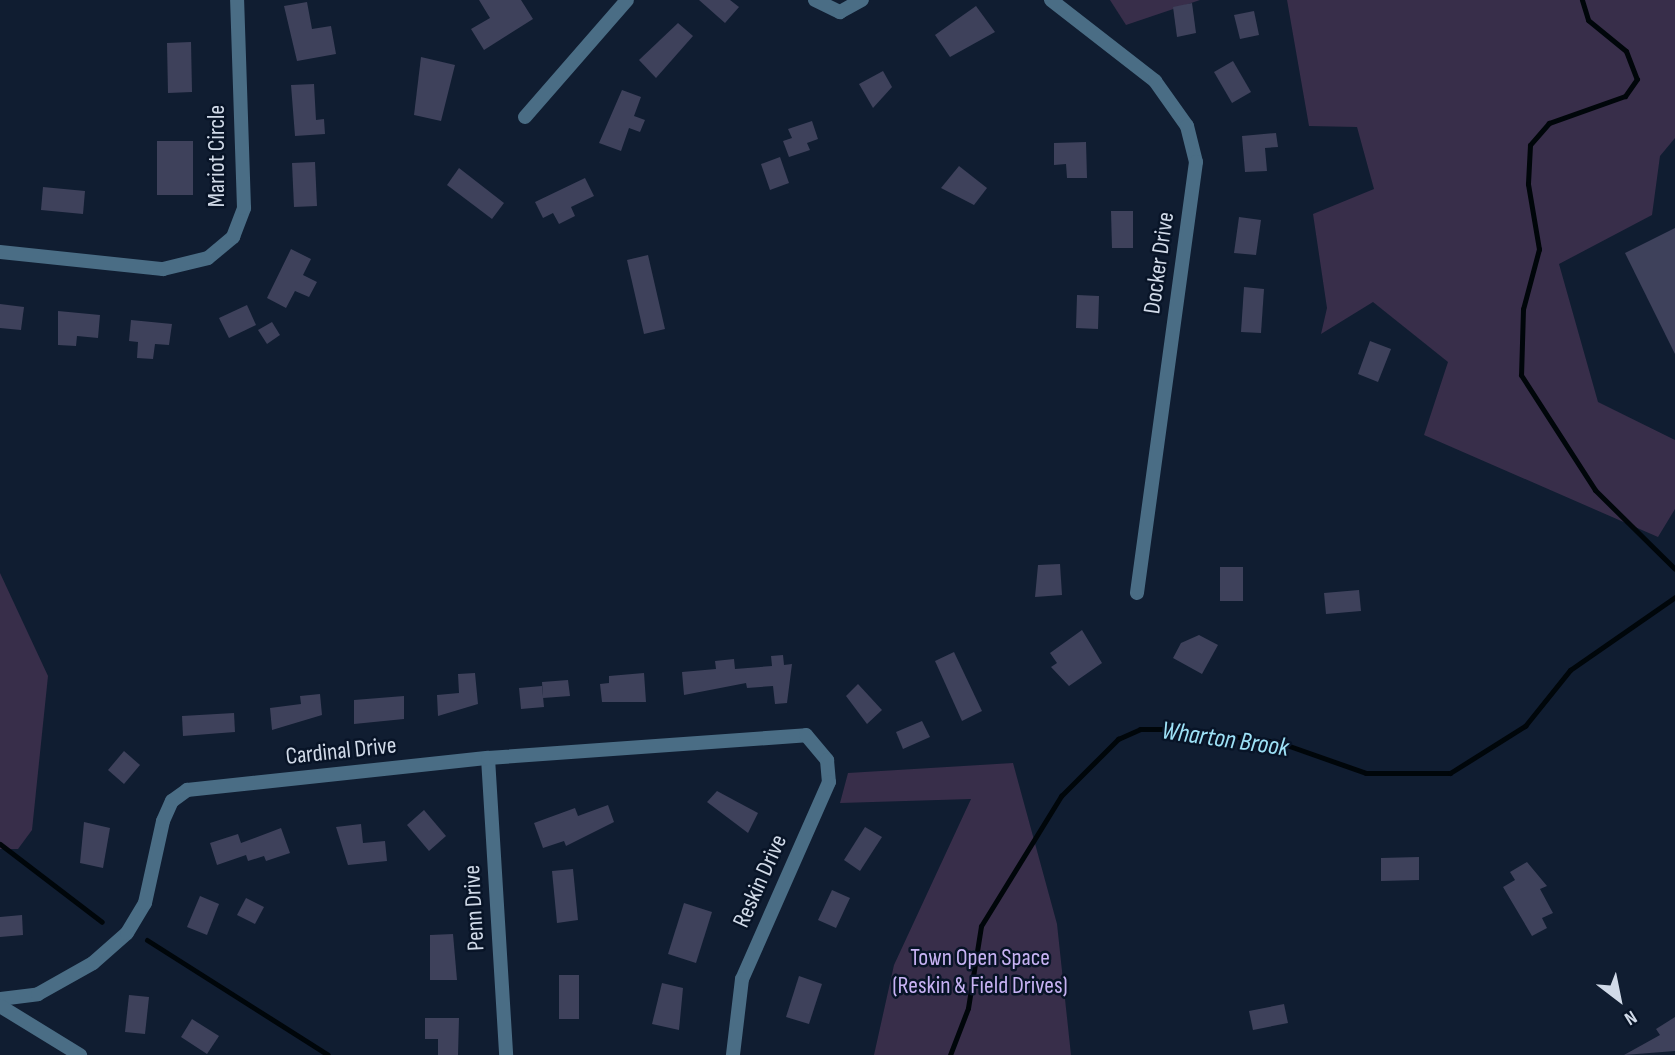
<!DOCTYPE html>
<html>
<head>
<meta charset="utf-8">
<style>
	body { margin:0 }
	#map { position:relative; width:1675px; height:1055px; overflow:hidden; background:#101d31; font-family:"Sofia Sans Condensed",sans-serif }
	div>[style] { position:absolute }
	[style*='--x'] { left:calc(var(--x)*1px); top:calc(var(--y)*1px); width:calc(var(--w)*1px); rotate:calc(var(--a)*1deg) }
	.green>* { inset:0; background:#382e4a }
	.stream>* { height:5px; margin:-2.5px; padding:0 2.5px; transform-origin:2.5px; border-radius:2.5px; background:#00060a }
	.building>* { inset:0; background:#3e415b }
	.minor>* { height:14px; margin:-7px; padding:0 7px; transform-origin:7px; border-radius:7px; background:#4a6d85 }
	span { translate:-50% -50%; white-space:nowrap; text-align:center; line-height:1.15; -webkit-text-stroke:5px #081427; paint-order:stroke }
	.street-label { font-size:24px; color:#d1dae8 }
	.park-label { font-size:24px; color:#c7b2f3 }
	.water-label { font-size:26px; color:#9ee2f7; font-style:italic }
	.north { position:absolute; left:1584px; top:964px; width:70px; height:70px; -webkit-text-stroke:5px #081427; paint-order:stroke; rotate:148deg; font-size:19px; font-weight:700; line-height:28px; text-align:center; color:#d1dae8 }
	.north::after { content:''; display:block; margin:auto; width:24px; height:32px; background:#d1dae8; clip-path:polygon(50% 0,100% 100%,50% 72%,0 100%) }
</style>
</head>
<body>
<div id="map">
	<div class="green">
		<div style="clip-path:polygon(1110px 0,1200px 0,1126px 25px)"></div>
		<div style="clip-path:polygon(1287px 0,1675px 0,1675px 138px,1660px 156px,1652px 215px,1559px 264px,1598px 402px,1675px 440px,1675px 509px,1658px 537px,1424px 435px,1448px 362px,1373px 302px,1321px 334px,1327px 308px,1313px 214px,1374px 189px,1357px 127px,1309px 126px)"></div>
		<div style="clip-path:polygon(0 573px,48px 676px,32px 830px,18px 849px,0 849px)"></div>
		<div style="clip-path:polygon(1013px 763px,1057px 924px,1071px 1055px,874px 1055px,894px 965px,971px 799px,840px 803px,848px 773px)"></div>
	</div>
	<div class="stream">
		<div style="--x:1582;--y:0;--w:21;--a:73"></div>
		<div style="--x:1588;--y:20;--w:49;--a:39.2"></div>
		<div style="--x:1626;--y:51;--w:30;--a:69"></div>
		<div style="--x:1637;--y:79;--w:21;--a:125"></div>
		<div style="--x:1625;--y:96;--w:81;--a:160.4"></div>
		<div style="--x:1549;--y:123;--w:29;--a:131"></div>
		<div style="--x:1530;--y:145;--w:39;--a:93"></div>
		<div style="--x:1528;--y:184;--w:66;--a:80.4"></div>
		<div style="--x:1539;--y:249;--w:62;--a:104.9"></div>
		<div style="--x:1523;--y:309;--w:66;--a:91.7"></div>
		<div style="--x:1521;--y:375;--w:137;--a:57.2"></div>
		<div style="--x:1595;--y:490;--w:112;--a:44.6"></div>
		<div style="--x:0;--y:844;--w:128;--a:37.4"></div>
		<div style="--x:147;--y:940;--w:214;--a:32.4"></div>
		<div style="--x:950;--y:1055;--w:50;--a:-69"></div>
		<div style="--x:968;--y:1008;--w:83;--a:-81"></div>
		<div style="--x:981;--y:926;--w:153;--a:-58.4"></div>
		<div style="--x:1061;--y:796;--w:81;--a:-45"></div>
		<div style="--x:1118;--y:739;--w:24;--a:-24"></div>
		<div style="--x:1140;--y:729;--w:35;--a:0"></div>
		<div style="--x:1175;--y:729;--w:104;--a:7.2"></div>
		<div style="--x:1278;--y:742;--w:93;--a:19.4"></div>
		<div style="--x:1366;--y:773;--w:84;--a:0"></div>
		<div style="--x:1450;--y:773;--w:89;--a:-32.1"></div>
		<div style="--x:1525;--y:726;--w:72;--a:-51.2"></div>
		<div style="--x:1570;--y:670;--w:128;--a:-34.8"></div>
	</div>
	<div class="building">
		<div style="clip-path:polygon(479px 0,521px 0,533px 19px,484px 50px,471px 29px,490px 18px)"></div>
		<div style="clip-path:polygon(699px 0,730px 0,739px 7px,725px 23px)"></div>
		<div style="clip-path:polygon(307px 2px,312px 29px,331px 26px,336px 54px,297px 61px,284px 6px)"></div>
		<div style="clip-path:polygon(1192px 3px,1196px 33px,1177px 37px,1173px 7px)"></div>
		<div style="clip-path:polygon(976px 6px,995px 32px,950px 57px,935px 35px)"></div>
		<div style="clip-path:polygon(1254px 11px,1259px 35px,1240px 39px,1234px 15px)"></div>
		<div style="clip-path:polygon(678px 23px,693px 36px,656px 78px,639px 60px)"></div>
		<div style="clip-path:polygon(191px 42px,192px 92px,168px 93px,167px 43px)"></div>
		<div style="clip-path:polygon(421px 57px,455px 65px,441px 121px,414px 115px)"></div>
		<div style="clip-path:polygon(1233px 61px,1251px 92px,1232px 103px,1214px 72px)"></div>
		<div style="clip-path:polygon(883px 71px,892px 87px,873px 108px,859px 84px)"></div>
		<div style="clip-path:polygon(314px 84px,316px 120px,324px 119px,325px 134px,295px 136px,291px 85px)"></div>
		<div style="clip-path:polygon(622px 90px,641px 97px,634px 116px,645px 120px,640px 132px,629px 128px,621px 151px,599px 143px)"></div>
		<div style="clip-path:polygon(812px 121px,818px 139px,807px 143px,810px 150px,789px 157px,783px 141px,792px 138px,788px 129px)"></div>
		<div style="clip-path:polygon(1276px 133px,1278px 147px,1265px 148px,1267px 171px,1245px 172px,1242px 136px)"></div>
		<div style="clip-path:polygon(157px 141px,193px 141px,193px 195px,157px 195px)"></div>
		<div style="clip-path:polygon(1086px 142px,1087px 178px,1067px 178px,1066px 164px,1054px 165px,1054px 143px)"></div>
		<div style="clip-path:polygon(780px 157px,789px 183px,770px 190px,761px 164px)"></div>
		<div style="clip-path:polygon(315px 162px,317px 206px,294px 207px,292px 163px)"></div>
		<div style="clip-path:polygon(959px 166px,987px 188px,974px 205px,941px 188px)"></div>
		<div style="clip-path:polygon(459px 168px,504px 203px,492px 219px,447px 185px)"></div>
		<div style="clip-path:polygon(585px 178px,594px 196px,571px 207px,575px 216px,559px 224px,553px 213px,543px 218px,535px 202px)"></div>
		<div style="clip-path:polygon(43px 187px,85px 191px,83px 214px,41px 210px)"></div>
		<div style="clip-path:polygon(1111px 211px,1133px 211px,1133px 248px,1112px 248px)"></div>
		<div style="clip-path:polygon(1239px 217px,1261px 220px,1256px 255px,1234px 253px)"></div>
		<div style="clip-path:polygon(1675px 228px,1675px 354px,1625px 253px)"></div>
		<div style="clip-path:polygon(291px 249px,311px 259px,303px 275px,317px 282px,309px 297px,295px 291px,286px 308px,267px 298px)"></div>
		<div style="clip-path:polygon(648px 255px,665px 329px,644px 334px,627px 260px)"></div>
		<div style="clip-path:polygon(1244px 287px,1264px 289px,1261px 333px,1241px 332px)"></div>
		<div style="clip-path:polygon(1077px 295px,1099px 296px,1098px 329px,1076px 328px)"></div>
		<div style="clip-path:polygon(0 304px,24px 307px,21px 330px,0 328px)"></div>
		<div style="clip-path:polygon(247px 305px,256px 325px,229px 338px,219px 318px)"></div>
		<div style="clip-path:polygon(58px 311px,100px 315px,98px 338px,77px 336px,76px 346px,58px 345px)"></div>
		<div style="clip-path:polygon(131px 320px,172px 324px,169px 345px,155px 344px,153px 359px,137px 358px,138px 342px,129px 341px)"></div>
		<div style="clip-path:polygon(272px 322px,280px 335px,267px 344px,258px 330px)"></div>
		<div style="clip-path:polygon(1370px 341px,1391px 349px,1378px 382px,1358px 374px)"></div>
		<div style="clip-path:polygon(1060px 564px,1062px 595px,1035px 597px,1038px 565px)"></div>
		<div style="clip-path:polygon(1220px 567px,1243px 567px,1243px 601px,1220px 601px)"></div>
		<div style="clip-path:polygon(1359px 590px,1361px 611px,1326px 614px,1324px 593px)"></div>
		<div style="clip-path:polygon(1082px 630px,1102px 663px,1069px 686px,1051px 667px,1057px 663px,1050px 653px)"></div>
		<div style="clip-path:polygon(1199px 635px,1218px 645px,1202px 674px,1173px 658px,1181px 643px)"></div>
		<div style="clip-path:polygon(954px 652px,982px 711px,962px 721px,935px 661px)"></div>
		<div style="clip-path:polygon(783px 655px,784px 665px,792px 664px,787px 703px,775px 704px,773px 686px,747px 688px,746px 683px,684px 695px,682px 672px,716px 669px,715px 661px,734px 659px,735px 669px,772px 666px,771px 656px)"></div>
		<div style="clip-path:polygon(475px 673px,478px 704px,438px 716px,437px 695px,459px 693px,458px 674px)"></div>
		<div style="clip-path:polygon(644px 673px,646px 702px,602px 702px,600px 684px,609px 683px,609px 676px)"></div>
		<div style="clip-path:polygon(568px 680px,570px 696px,543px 698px,542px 682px)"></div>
		<div style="clip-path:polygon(858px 684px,882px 710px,867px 724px,846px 696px)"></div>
		<div style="clip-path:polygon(542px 686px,544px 707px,521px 709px,519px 688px)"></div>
		<div style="clip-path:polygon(320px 694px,322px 715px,272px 730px,270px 708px,301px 704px,300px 696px)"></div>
		<div style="clip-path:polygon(404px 696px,404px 719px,354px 724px,354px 700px)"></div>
		<div style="clip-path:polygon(234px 713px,235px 732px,183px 736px,182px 716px)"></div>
		<div style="clip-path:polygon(922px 721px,930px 737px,903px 749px,896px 732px)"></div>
		<div style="clip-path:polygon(124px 751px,140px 765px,124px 784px,108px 770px)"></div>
		<div style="clip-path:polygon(717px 791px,758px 813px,748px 833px,707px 802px)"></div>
		<div style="clip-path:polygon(608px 805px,614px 822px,566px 846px,564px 841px,543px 848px,534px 823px,575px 808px,578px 816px)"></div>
		<div style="clip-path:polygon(424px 810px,446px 836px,429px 851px,407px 825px)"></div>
		<div style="clip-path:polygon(84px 822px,110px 828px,103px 868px,80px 863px)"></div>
		<div style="clip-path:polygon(361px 824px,363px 843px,385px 841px,387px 861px,348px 865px,336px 827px)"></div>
		<div style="clip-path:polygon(865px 827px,882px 837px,860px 871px,844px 860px)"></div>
		<div style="clip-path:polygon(281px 828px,290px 853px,266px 861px,264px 856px,248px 861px,246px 855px,217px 865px,210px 843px,238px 834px,241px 843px)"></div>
		<div style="clip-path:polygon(1419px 857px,1419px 880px,1381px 881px,1381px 858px)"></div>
		<div style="clip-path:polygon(1527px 862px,1547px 886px,1540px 889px,1553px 913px,1542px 918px,1547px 928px,1532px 936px,1503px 887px,1515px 880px,1510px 872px)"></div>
		<div style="clip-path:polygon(573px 869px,578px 920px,557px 923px,552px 871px)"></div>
		<div style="clip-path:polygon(832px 890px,850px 898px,836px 928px,818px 920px)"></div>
		<div style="clip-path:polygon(200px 896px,219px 904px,207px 935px,187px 927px)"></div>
		<div style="clip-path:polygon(246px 898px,264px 907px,255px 924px,237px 915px)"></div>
		<div style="clip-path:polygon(684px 903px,712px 912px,696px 963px,668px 954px)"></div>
		<div style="clip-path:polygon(22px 915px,23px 935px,0 937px,0 917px)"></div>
		<div style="clip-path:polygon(453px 934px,457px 980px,430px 980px,430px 935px)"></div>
		<div style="clip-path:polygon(559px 975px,579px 975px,579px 1019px,559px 1019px)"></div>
		<div style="clip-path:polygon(799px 976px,822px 984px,809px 1024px,786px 1017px)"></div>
		<div style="clip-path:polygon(662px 983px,683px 988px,679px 1030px,652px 1024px)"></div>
		<div style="clip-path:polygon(129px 995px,149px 997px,145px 1034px,125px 1032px)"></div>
		<div style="clip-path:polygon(1284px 1004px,1288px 1023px,1253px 1030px,1249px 1011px)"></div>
		<div style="clip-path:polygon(1675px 1017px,1675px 1051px,1624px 1055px,1660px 1035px,1656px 1029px)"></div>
		<div style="clip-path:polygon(425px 1018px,459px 1018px,458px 1055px,438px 1055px,438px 1039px,425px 1039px)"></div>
		<div style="clip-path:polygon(192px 1019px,219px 1036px,207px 1054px,181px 1037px)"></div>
	</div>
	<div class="minor">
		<div style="--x:815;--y:0;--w:28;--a:26"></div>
		<div style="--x:840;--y:12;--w:25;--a:-29"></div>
		<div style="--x:1051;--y:0;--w:132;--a:37.9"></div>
		<div style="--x:1155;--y:81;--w:55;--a:54.6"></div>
		<div style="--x:1187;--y:126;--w:37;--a:76"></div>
		<div style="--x:1196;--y:162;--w:435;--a:97.8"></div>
		<div style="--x:525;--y:117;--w:155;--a:-48.9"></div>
		<div style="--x:0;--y:252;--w:164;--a:6"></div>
		<div style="--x:163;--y:269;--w:46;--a:-13.7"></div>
		<div style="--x:208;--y:258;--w:33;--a:-40"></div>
		<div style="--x:233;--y:237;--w:31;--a:-69"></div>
		<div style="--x:244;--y:208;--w:208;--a:-91.9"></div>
		<div style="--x:488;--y:758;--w:298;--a:86.5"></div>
		<div style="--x:0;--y:999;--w:38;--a:-7"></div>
		<div style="--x:38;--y:994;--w:63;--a:-29.4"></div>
		<div style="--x:93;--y:963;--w:45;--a:-41.4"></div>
		<div style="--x:127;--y:933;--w:35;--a:-59"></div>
		<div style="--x:145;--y:903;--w:84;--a:-77.6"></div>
		<div style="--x:163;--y:821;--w:22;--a:-66"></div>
		<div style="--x:172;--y:801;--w:19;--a:-36"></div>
		<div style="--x:187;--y:790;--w:303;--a:-6.1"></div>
		<div style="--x:488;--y:758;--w:319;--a:-4.1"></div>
		<div style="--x:806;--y:735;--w:33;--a:50"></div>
		<div style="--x:827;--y:760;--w:22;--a:85"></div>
		<div style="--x:829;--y:782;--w:215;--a:113.8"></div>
		<div style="--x:742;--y:979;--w:77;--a:96.8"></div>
		<div style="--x:0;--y:1006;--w:94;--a:31.5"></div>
	</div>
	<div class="street-label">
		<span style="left:217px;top:156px;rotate:-90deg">Mariot Circle</span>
		<span style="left:1159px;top:263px;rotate:-82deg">Docker Drive</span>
		<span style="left:341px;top:751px;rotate:-6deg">Cardinal Drive</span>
		<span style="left:760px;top:881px;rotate:-66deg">Reskin Drive</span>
		<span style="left:474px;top:908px;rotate:-93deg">Penn Drive</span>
	</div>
	<div class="park-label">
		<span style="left:980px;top:972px">Town Open Space<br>(Reskin &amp; Field Drives)</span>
	</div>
	<div class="water-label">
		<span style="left:1225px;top:740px;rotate:8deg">Wharton Brook</span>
	</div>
	<div class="north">N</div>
</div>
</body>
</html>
